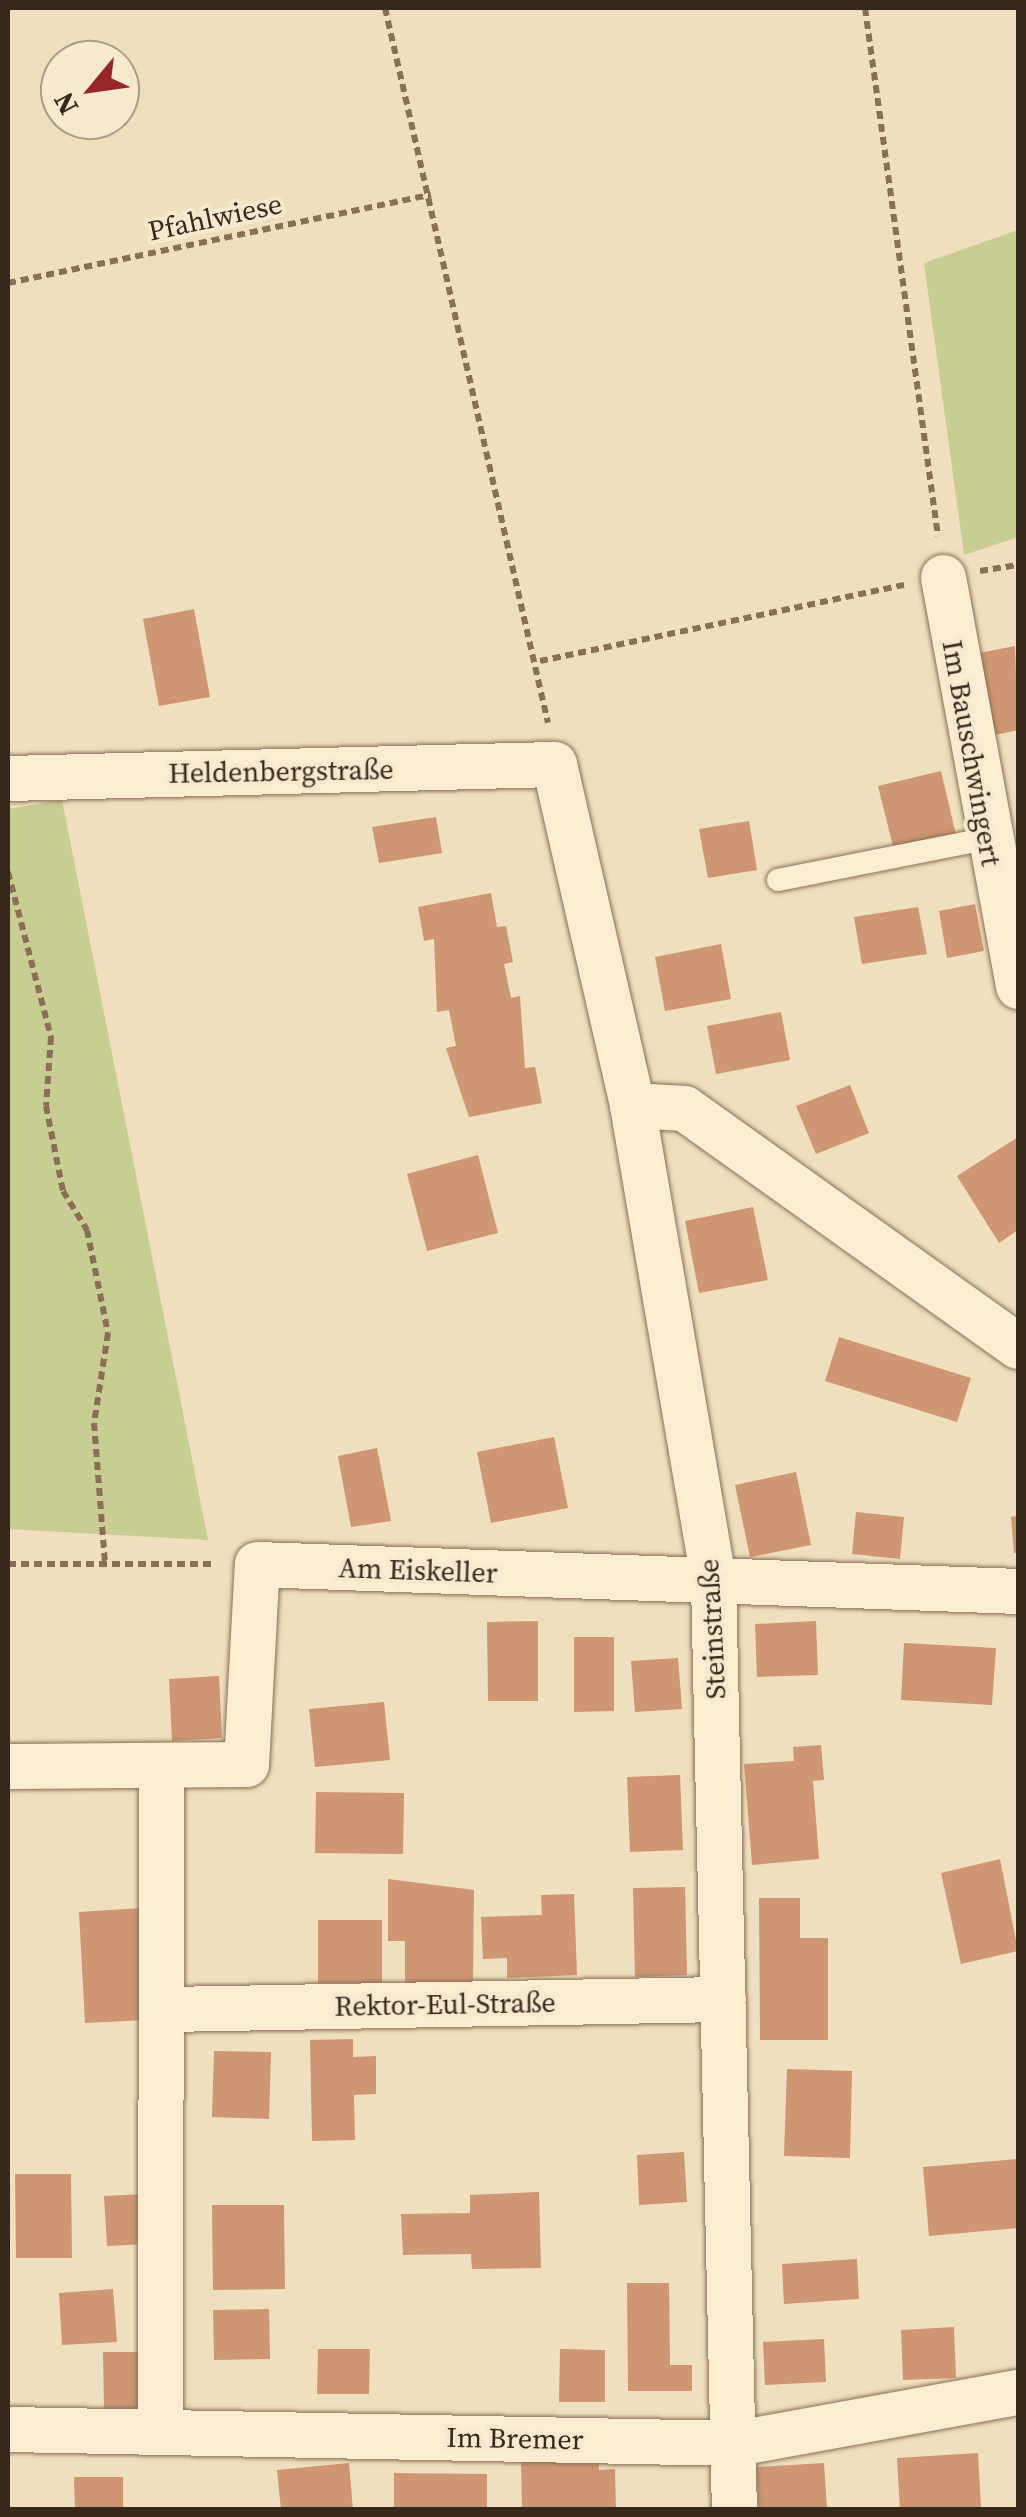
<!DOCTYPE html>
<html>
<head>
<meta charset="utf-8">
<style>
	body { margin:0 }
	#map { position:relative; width:1026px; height:2517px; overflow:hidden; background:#efdfbe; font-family:"Source Serif 4",serif }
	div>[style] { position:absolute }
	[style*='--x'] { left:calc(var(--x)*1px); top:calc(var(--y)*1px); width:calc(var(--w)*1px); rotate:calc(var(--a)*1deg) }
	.green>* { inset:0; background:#c8cd92 }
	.building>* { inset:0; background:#ce9673 }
	.path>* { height:6px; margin-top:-3px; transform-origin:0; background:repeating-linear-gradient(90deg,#886f56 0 8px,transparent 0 13px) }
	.roads { filter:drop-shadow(0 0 2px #886f56) drop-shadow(0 0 2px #886f56) }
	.lane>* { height:22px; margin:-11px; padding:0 11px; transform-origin:11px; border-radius:11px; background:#faedd2 }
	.street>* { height:45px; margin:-22.5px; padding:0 22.5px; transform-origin:22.5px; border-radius:22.5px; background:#faedd2 }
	span { translate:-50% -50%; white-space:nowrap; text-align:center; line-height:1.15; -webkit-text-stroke:8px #f6e9ce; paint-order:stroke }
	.street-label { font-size:28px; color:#37281c }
	.frame { position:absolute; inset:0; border:10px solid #37281c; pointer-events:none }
	.north { position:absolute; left:40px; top:40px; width:100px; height:100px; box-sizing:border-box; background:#f6e9ce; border:2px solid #aa9c87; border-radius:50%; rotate:241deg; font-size:28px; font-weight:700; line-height:40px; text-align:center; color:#37281c }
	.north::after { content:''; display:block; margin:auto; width:35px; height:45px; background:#982529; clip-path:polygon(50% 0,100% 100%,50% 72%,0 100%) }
</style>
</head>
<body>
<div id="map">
	<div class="green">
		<div style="clip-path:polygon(1018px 230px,1018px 537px,964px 555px,924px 263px)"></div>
		<div style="clip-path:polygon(62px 800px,208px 1540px,8px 1529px,8px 809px)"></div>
	</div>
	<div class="building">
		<div style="clip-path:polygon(194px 609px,210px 697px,159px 706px,143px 619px)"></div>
		<div style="clip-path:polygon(1015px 646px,1018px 730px,991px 736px,974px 654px)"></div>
		<div style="clip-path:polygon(941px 771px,956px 835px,894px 850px,878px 786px)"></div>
		<div style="clip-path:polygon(436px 817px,442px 853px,379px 863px,372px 827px)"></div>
		<div style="clip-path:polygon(749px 821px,757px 870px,708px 878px,699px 829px)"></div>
		<div style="clip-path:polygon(491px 893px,497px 927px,506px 926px,513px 962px,504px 964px,511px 998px,520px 996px,525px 1068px,535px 1067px,542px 1103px,469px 1117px,446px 1048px,456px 1046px,449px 1010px,437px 1012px,434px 939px,424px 941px,418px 907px)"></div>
		<div style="clip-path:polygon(975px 904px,984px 951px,947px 958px,939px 911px)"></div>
		<div style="clip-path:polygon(918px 907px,927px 954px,862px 964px,854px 917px)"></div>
		<div style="clip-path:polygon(721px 944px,731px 999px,665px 1011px,655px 957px)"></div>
		<div style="clip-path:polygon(781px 1012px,790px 1060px,716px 1074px,707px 1026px)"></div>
		<div style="clip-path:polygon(850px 1085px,869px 1133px,816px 1154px,796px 1106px)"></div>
		<div style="clip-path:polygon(1018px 1137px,1018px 1230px,999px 1243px,957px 1176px)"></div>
		<div style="clip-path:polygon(478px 1155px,498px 1233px,427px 1251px,407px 1174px)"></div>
		<div style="clip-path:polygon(753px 1207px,768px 1280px,699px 1293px,685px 1221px)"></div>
		<div style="clip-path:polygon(839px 1337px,971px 1378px,957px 1422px,825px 1381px)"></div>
		<div style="clip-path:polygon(554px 1437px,568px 1508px,491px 1523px,477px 1452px)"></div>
		<div style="clip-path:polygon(377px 1448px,391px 1521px,351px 1527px,338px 1456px)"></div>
		<div style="clip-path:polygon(796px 1472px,811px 1545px,750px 1557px,735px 1485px)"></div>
		<div style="clip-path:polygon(856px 1512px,904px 1517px,900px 1559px,852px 1554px)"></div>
		<div style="clip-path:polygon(1018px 1516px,1018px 1553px,1014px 1553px,1011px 1517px)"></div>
		<div style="clip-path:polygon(538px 1621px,538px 1701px,488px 1701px,487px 1622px)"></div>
		<div style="clip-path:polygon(816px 1621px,818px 1675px,757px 1677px,755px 1624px)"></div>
		<div style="clip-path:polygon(574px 1637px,614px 1637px,614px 1711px,574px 1712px)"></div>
		<div style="clip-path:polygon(904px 1643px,996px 1648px,992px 1705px,901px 1700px)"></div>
		<div style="clip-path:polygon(678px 1658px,682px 1709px,635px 1712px,631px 1661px)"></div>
		<div style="clip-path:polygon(219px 1676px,222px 1738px,172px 1741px,169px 1679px)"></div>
		<div style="clip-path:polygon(384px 1702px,390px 1760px,315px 1767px,309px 1709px)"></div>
		<div style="clip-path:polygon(821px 1745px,824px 1780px,813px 1781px,819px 1859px,752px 1865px,744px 1764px,794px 1761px,793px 1747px)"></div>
		<div style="clip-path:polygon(680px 1775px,683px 1850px,630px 1852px,627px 1777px)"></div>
		<div style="clip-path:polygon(316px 1792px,404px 1793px,403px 1854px,315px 1853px)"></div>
		<div style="clip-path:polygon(1000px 1859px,1018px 1951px,961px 1964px,941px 1873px)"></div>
		<div style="clip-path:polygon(388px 1879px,474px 1890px,473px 1985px,405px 1985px,405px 1941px,388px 1941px)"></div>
		<div style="clip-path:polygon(685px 1887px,687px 1975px,635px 1977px,633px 1888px)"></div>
		<div style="clip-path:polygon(574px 1894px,577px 1975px,507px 1978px,507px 1958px,483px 1959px,481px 1917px,542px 1915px,541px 1895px)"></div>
		<div style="clip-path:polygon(759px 1898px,800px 1898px,800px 1938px,828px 1938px,828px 2040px,760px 2040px)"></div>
		<div style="clip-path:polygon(141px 1908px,147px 2020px,85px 2023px,79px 1912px)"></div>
		<div style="clip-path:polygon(318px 1920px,382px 1920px,382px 1983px,318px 1983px)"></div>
		<div style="clip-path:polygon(353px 2039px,353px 2057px,376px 2056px,376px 2094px,354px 2095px,355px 2140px,312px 2141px,310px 2040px)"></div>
		<div style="clip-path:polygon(214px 2051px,271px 2052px,269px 2119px,212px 2117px)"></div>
		<div style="clip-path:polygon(787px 2069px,852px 2071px,850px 2158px,784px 2156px)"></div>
		<div style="clip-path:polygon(684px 2152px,687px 2202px,639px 2205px,637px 2155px)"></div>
		<div style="clip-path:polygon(1018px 2159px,1018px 2228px,929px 2236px,923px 2167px)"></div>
		<div style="clip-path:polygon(15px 2174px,71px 2174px,72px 2258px,16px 2258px)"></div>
		<div style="clip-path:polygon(539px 2192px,541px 2268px,472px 2269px,471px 2254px,403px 2255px,401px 2214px,470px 2213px,470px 2195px)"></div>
		<div style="clip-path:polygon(144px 2194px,146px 2244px,107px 2246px,104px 2196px)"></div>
		<div style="clip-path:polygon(212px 2205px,284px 2205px,285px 2289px,213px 2290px)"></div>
		<div style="clip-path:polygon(857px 2259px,859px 2299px,784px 2304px,782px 2264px)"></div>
		<div style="clip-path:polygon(627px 2283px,669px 2283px,670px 2365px,692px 2365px,692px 2391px,628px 2391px)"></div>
		<div style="clip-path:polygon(113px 2289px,117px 2342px,62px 2345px,59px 2293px)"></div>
		<div style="clip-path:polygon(269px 2309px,270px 2359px,214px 2360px,213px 2310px)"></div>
		<div style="clip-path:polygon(954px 2327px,956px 2378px,903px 2380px,901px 2330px)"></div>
		<div style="clip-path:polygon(824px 2339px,826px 2382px,765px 2385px,763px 2342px)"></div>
		<div style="clip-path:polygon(318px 2349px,370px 2349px,369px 2394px,317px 2394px)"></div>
		<div style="clip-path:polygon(560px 2349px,605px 2350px,605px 2402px,559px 2402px)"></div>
		<div style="clip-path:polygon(103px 2352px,145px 2352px,146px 2409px,104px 2410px)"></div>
		<div style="clip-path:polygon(978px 2453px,981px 2508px,900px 2510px,897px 2458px)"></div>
		<div style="clip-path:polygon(599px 2458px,599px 2470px,615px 2469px,616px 2510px,522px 2510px,521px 2460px)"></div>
		<div style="clip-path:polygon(349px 2463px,353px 2510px,281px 2510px,277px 2470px)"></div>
		<div style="clip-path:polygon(824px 2463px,827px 2510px,759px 2510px,756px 2467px)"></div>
		<div style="clip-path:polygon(394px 2473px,487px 2474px,487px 2510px,394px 2510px)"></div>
		<div style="clip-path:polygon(74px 2477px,123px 2477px,123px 2510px,75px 2510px)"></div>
	</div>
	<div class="path">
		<div style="--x:385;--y:8;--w:733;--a:77.16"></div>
		<div style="--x:865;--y:8;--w:533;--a:82.13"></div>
		<div style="--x:8;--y:283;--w:432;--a:-11.8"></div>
		<div style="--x:980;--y:571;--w:38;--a:-9"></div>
		<div style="--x:540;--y:661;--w:372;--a:-11.8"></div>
		<div style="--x:8;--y:872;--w:171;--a:75.4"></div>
		<div style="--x:51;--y:1037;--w:69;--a:94.1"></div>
		<div style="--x:46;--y:1106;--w:87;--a:78.7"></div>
		<div style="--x:63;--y:1191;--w:46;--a:58.4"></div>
		<div style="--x:87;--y:1230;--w:105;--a:78.5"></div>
		<div style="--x:108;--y:1333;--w:91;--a:98.8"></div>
		<div style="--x:94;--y:1423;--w:141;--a:85.5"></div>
		<div style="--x:8;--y:1564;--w:208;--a:0"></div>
	</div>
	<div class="roads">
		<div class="lane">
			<div style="--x:778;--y:880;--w:211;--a:-11.2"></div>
		</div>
		<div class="street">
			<div style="--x:943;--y:577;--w:416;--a:79.6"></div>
			<div style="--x:8;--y:778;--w:546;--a:-1.47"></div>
			<div style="--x:554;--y:764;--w:350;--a:77.1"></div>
			<div style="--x:632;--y:1105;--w:483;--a:80.3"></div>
			<div style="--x:713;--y:1581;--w:929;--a:88.71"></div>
			<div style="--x:632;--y:1105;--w:52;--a:3.3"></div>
			<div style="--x:684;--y:1108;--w:410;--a:35.5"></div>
			<div style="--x:8;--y:1766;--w:238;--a:-0.5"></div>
			<div style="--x:246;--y:1764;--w:200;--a:-86.9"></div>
			<div style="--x:257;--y:1564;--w:761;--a:2.03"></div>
			<div style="--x:166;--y:2009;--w:557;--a:-1.03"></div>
			<div style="--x:8;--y:2429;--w:728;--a:1.1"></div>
			<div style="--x:736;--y:2443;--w:287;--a:-10.3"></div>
			<div style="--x:160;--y:2430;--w:662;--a:-89.91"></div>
		</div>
	</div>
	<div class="street-label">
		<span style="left:215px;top:217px;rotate:-12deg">Pfahlwiese</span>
		<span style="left:972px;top:753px;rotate:80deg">Im Bauschwingert</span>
		<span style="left:281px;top:771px;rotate:-1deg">Heldenbergstraße</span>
		<span style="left:418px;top:1570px;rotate:2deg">Am Eiskeller</span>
		<span style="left:712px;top:1629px;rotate:-93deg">Steinstraße</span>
		<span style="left:445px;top:2004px;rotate:-1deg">Rektor-Eul-Straße</span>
		<span style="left:515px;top:2438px;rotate:1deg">Im Bremer</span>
	</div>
	<div class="frame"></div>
	<div class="north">N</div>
</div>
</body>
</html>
